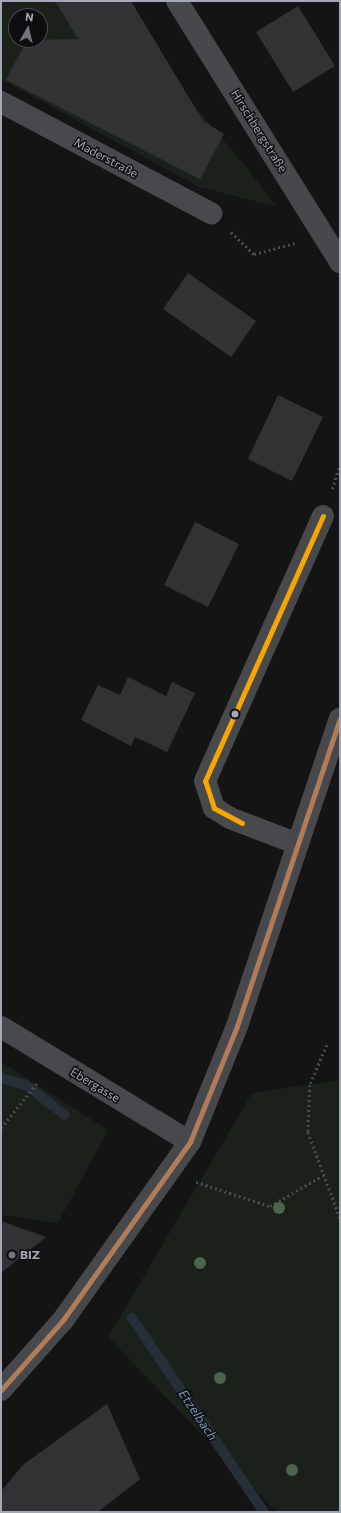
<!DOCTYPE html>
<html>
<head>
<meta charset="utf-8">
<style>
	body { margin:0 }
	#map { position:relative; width:341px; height:1513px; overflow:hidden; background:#141414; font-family:Commissioner,sans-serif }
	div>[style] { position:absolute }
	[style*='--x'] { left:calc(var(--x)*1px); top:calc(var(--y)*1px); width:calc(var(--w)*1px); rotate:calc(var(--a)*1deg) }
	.green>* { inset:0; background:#1a211b }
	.stream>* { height:10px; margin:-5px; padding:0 5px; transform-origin:5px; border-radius:5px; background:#262e37 }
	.building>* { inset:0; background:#323234 }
	.path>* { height:2.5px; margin-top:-1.25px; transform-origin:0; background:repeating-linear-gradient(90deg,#4a4b4f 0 2px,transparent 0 5px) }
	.street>* { height:22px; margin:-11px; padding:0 11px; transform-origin:11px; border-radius:11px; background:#48494d }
	.secondary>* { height:22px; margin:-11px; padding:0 11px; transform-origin:11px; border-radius:11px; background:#46484c }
	.bus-1>* { height:5px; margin:-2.5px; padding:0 2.5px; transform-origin:2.5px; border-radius:2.5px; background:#f7a600 }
	.bus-2>* { height:5px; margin:-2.5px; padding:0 2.5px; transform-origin:2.5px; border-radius:2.5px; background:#b07c57 }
	.trees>* { width:12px; height:12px; margin:-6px; border-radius:50%; background:#4c634e }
	.dots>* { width:11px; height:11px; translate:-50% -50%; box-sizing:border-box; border:2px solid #0e0e10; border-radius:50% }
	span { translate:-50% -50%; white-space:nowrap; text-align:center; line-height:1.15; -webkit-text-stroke:3px #0e0e10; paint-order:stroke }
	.street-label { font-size:12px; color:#a4a9b7 }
	.poi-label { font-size:12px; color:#a4a9b7; font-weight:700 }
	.left { translate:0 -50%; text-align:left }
	.water-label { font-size:13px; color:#7796b5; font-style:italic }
	.frame { position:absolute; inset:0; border:2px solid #a4a9b7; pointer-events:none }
	.north { position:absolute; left:8px; top:8px; width:40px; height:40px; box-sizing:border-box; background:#0e0e10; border:1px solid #4a4c53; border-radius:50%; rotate:8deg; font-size:11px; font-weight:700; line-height:16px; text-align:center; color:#a4a9b7 }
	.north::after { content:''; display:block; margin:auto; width:14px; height:18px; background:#72757e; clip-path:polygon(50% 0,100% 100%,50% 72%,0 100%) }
</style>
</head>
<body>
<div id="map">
	<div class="green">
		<div style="clip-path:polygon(evenodd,1px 1px,118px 1px,177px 85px,246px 167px,277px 207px,199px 187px,1px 79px,1px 1px,16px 16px,40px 16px,40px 40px,16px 40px,16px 16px)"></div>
		<div style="clip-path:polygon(1px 1062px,108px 1130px,58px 1223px,1px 1215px)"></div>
		<div style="clip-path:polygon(340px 1080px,340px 1512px,277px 1512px,108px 1337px,252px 1093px)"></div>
	</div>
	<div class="stream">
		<div style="--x:1;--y:1078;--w:26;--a:16"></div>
		<div style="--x:26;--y:1085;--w:49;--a:37.6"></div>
		<div style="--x:132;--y:1318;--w:235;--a:55.8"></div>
	</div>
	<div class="building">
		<div style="clip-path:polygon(55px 1px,131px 1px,203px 121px,224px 134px,200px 179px,6px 80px,27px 40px,78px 39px)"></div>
		<div style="clip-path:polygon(298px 6px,335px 66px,293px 92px,256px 32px)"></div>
		<div style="clip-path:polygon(188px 273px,256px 321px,231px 357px,163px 309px)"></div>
		<div style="clip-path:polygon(278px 395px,323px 417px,292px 481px,248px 459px)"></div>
		<div style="clip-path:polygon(195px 522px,239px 544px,208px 607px,164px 585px)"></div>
		<div style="clip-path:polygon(128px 677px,166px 696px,172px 682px,195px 693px,167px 752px,135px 737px,131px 746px,81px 720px,98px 685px,120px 695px)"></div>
		<div style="clip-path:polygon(1px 1221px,46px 1237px,1px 1273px)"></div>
		<div style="clip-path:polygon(107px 1404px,140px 1479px,98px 1512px,1px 1512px,1px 1491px,24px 1464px)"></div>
	</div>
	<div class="path">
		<div style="--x:231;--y:232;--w:32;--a:44"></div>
		<div style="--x:254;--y:254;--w:42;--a:-15"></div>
		<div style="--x:332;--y:489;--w:25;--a:-72"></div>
		<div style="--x:327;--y:1045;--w:43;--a:113"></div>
		<div style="--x:310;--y:1085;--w:47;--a:92.4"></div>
		<div style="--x:308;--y:1132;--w:92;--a:69.6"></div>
		<div style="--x:1;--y:1128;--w:58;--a:-51.3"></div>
		<div style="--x:196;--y:1182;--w:78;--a:18"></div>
		<div style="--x:270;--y:1206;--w:60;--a:-30"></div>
	</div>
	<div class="street">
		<div style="--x:1;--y:102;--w:238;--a:27.9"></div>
		<div style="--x:298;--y:844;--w:73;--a:-159.1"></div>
		<div style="--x:230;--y:818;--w:19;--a:-148"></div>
		<div style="--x:214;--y:808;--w:28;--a:-108"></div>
		<div style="--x:205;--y:781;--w:290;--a:-66"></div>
		<div style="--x:1;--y:1027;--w:221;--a:31.3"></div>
	</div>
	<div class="secondary">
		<div style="--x:177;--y:1;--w:308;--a:58"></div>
		<div style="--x:1;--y:1390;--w:94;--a:-48.5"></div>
		<div style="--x:63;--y:1320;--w:219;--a:-54.5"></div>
		<div style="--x:190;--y:1142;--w:125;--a:-67.9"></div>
		<div style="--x:237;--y:1026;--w:324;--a:-71.5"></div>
	</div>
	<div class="bus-1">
		<div style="--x:242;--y:823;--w:32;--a:-152"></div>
		<div style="--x:214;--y:808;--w:28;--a:-108"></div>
		<div style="--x:205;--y:781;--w:290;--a:-66"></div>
	</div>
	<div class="bus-2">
		<div style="--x:1;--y:1390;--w:94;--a:-48.5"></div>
		<div style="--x:63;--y:1320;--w:219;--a:-54.5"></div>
		<div style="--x:190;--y:1142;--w:125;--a:-67.9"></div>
		<div style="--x:237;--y:1026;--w:324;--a:-71.5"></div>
	</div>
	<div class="trees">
		<div style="left:279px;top:1208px"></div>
		<div style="left:200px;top:1263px"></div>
		<div style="left:220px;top:1378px"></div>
		<div style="left:292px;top:1470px"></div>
	</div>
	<div class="dots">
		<div style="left:235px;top:714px;background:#a4a9b7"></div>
		<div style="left:12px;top:1255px;background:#72757e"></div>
	</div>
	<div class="street-label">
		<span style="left:259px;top:131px;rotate:58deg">Hirschbergstraße</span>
		<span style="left:106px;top:158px;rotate:28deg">Maderstraße</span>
		<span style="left:95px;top:1085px;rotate:31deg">Ebergasse</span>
	</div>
	<div class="poi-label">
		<span class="left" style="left:20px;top:1255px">BIZ</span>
	</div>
	<div class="water-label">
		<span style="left:198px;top:1415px;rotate:56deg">Etzelbach</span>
	</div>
	<div class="frame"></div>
	<div class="north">N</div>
</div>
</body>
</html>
